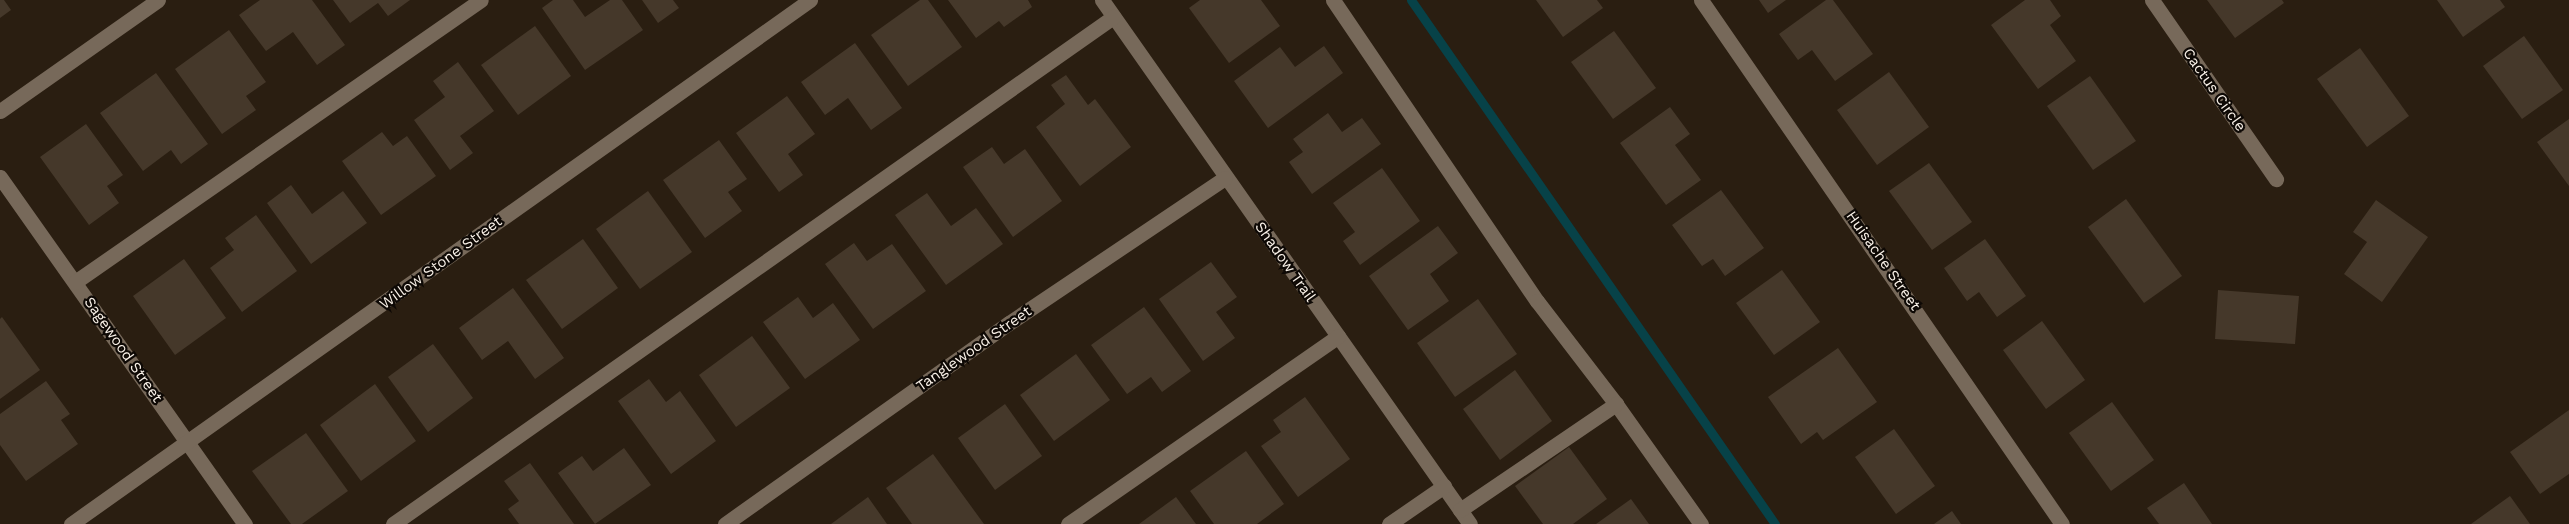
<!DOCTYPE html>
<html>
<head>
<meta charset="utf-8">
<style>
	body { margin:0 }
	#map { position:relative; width:2569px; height:524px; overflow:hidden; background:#2a1e11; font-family:"Work Sans",sans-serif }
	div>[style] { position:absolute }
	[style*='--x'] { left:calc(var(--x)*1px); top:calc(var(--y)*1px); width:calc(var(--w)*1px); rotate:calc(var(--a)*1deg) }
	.stream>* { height:9px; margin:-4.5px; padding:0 4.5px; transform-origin:4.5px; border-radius:4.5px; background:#074248 }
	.building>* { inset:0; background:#45382a }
	.minor>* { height:15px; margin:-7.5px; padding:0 7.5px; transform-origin:7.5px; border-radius:7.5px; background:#77695a }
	span { translate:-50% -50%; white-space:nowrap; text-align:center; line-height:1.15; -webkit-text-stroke:4.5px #0e0905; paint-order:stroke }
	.street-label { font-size:15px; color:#f9f1e8 }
</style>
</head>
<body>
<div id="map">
	<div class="stream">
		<div style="--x:1411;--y:0;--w:638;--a:55.21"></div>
	</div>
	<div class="building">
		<div style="clip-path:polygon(0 0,4px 0,11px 10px,0 18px)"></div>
		<div style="clip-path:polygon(260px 0,312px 0,345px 45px,317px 65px,293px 32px,266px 51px,239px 15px)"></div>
		<div style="clip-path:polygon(333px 0,410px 0,388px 16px,378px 3px,350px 23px)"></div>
		<div style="clip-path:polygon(553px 0,573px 0,585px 17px,610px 0,622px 0,643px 30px,585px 70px,542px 8px)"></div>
		<div style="clip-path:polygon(642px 0,673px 0,679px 8px,658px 23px)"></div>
		<div style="clip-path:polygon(920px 0,928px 0,962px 47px,908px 86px,871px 35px)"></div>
		<div style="clip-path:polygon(948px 0,1028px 0,1032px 7px,1004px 27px,999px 21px,976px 38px)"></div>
		<div style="clip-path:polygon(1200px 0,1261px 0,1280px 26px,1229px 63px,1189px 8px)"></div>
		<div style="clip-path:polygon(1536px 0,1597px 0,1603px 8px,1563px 37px)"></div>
		<div style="clip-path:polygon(1759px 0,1786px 0,1768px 13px)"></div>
		<div style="clip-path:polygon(1826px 0,1833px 0,1873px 54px,1835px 81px,1812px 50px,1798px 60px,1779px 34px)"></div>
		<div style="clip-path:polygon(2025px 0,2050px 0,2061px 16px,2050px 25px,2076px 61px,2038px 89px,1991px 25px)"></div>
		<div style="clip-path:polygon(2207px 0,2282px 0,2284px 3px,2235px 38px)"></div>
		<div style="clip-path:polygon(2437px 0,2500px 0,2505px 7px,2463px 37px)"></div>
		<div style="clip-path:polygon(535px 26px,571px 76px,518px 115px,481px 65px)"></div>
		<div style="clip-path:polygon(229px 30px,266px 82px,246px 96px,256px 110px,222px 134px,175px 69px)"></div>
		<div style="clip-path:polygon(1614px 31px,1656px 88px,1613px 119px,1571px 62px)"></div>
		<div style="clip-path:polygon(2524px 36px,2563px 90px,2522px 119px,2483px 66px)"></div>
		<div style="clip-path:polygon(855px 43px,902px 108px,871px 130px,848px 98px,825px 115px,801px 82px)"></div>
		<div style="clip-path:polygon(1324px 46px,1343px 73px,1268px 128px,1234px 81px,1280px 47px,1295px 67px)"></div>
		<div style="clip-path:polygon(2360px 48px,2409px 116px,2367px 147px,2317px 79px)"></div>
		<div style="clip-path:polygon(458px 62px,494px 111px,460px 136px,473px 153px,450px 170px,414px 120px,445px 97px,433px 81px)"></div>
		<div style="clip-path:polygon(1889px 72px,1929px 127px,1877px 165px,1837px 110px)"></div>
		<div style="clip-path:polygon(156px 73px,208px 144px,181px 164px,171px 150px,143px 171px,100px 113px)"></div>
		<div style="clip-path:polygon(1066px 75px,1088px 105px,1095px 99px,1131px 147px,1080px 186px,1036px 127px,1065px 104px,1051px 85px)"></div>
		<div style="clip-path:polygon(2090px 76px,2136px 141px,2093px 170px,2047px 106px)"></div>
		<div style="clip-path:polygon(787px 96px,815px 134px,788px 154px,803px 175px,779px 192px,736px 133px)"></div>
		<div style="clip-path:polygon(1670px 107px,1690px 134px,1675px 145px,1701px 180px,1666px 205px,1620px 143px)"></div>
		<div style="clip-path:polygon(1328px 113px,1342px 132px,1362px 118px,1381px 144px,1312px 194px,1289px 162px,1303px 152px,1293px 139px)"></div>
		<div style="clip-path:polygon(2569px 119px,2569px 186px,2537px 142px)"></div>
		<div style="clip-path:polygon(86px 124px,123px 175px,107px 186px,119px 203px,89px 225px,40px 157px)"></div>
		<div style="clip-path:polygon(382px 132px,393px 146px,407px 136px,436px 176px,381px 215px,342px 161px)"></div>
		<div style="clip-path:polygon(719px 140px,747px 179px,728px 192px,742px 211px,705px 238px,663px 180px)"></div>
		<div style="clip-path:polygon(992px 147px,1004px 164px,1025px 149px,1062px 201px,1013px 237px,963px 167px)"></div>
		<div style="clip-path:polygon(1929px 163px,1972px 222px,1932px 250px,1889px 191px)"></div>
		<div style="clip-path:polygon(1382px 168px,1420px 221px,1360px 265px,1343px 241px,1355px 232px,1333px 203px)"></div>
		<div style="clip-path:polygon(291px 185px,312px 214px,343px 191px,367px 223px,311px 264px,267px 203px)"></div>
		<div style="clip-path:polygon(1721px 190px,1764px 248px,1725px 276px,1713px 259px,1702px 266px,1672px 225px)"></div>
		<div style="clip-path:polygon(648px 191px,692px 252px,640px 289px,596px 229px)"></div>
		<div style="clip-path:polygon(927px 193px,951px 226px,976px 208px,1003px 244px,946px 285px,895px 215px)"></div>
		<div style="clip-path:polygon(2126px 199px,2182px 276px,2144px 303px,2088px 227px)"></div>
		<div style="clip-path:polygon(2376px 200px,2428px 237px,2382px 302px,2344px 274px,2367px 242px,2353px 232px)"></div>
		<div style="clip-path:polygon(256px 215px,297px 271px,242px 312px,210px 268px,234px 250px,225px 238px)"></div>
		<div style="clip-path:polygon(1438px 226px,1458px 253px,1430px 274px,1449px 301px,1408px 330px,1369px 276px)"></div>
		<div style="clip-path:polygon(583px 239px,618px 288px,562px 329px,526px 280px)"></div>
		<div style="clip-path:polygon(1985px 239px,2026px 296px,1997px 317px,1979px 292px,1967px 301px,1944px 268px)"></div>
		<div style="clip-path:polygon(854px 243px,867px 261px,892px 244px,926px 291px,873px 329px,825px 264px)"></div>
		<div style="clip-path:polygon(184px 259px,226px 318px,175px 355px,133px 296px)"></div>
		<div style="clip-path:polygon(1211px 262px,1237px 297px,1216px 312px,1235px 338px,1203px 361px,1159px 299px)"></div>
		<div style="clip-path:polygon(1782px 270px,1820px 322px,1774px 355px,1736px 303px)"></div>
		<div style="clip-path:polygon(513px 288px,564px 358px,535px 379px,508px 341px,482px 360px,459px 328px)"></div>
		<div style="clip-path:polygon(2218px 290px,2299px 296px,2295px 344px,2215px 339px)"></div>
		<div style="clip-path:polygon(798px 297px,813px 318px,833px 303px,860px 340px,805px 379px,763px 322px)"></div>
		<div style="clip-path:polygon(1478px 299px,1517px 354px,1455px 397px,1417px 343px)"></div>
		<div style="clip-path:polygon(1144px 307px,1191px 371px,1162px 392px,1151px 377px,1127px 394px,1091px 345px)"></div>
		<div style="clip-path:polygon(2px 317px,40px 370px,0 399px,0 319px)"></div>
		<div style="clip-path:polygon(2042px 321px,2085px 380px,2046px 409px,2003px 350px)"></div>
		<div style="clip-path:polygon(752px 336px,790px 388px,736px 427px,699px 375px)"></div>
		<div style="clip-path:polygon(433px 344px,473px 398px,428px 432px,388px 377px)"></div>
		<div style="clip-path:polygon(1838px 348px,1877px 402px,1823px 440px,1817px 432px,1801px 444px,1768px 397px)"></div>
		<div style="clip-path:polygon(1076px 354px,1110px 400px,1054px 441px,1020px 395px)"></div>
		<div style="clip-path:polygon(1515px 370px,1552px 421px,1500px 460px,1463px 409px)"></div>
		<div style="clip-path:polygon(649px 379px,666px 402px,680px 391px,716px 441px,671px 474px,618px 401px)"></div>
		<div style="clip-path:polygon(46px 381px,70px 414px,61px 420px,78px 444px,26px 481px,0 445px,0 414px)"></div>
		<div style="clip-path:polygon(375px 384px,416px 441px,361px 481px,320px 425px)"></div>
		<div style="clip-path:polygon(1305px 397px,1350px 459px,1298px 497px,1261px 446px,1281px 432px,1273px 420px)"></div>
		<div style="clip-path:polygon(2112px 402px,2154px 460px,2111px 491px,2069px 433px)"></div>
		<div style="clip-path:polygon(1005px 404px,1042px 456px,995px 490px,958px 438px)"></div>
		<div style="clip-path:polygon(2569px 410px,2569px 474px,2540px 494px,2510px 452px)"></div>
		<div style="clip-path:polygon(1894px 429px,1935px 486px,1896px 514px,1855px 457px)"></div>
		<div style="clip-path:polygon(306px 433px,348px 491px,302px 524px,291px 524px,252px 471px)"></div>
		<div style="clip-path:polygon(1569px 447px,1607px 499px,1573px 524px,1543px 524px,1515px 486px)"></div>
		<div style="clip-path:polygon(624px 448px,651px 485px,595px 524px,558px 473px,582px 456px,593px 471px)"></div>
		<div style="clip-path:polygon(1246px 451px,1284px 504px,1257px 524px,1214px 524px,1190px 491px)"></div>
		<div style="clip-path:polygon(933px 454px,984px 524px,912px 524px,886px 488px)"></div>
		<div style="clip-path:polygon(530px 463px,574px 524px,519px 524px,508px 509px,519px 501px,504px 481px)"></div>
		<div style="clip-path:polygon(2184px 483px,2212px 524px,2159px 524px,2147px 508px)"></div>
		<div style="clip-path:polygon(2510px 496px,2530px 524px,2471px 524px)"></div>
		<div style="clip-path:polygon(868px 497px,887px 524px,831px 524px)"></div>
		<div style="clip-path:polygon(1176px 497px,1196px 524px,1139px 524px)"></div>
		<div style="clip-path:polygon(1631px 499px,1649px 524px,1596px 524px)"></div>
		<div style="clip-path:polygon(1952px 511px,1961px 524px,1934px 524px)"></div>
	</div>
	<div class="minor">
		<div style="--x:1102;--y:0;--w:640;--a:54.92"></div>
		<div style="--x:1333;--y:0;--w:364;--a:55.9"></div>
		<div style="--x:1537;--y:301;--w:130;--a:52.5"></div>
		<div style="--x:1616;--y:404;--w:147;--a:54.7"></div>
		<div style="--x:1701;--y:0;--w:636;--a:55.44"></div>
		<div style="--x:2152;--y:0;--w:218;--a:55.3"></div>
		<div style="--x:0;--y:111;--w:193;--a:-35.1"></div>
		<div style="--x:0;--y:177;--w:425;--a:54.8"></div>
		<div style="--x:75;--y:282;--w:494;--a:-34.8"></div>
		<div style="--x:1460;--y:510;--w:189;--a:-34.2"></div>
		<div style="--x:71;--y:524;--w:906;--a:-35.34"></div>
		<div style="--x:393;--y:524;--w:881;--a:-35.15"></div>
		<div style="--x:725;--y:524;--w:348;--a:-35.3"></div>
		<div style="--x:1009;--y:323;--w:260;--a:-33.9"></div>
		<div style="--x:1068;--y:524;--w:329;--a:-34.8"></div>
		<div style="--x:1389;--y:524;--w:67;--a:-34.6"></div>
	</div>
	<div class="street-label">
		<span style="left:2214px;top:90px;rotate:55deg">Cactus Circle</span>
		<span style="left:1883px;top:261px;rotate:55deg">Huisache Street</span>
		<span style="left:1285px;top:262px;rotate:55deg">Shadow Trail</span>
		<span style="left:441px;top:263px;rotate:-36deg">Willow Stone Street</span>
		<span style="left:974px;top:349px;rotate:-35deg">Tanglewood Street</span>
		<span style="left:123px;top:350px;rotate:55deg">Sagewood Street</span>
	</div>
</div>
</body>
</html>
